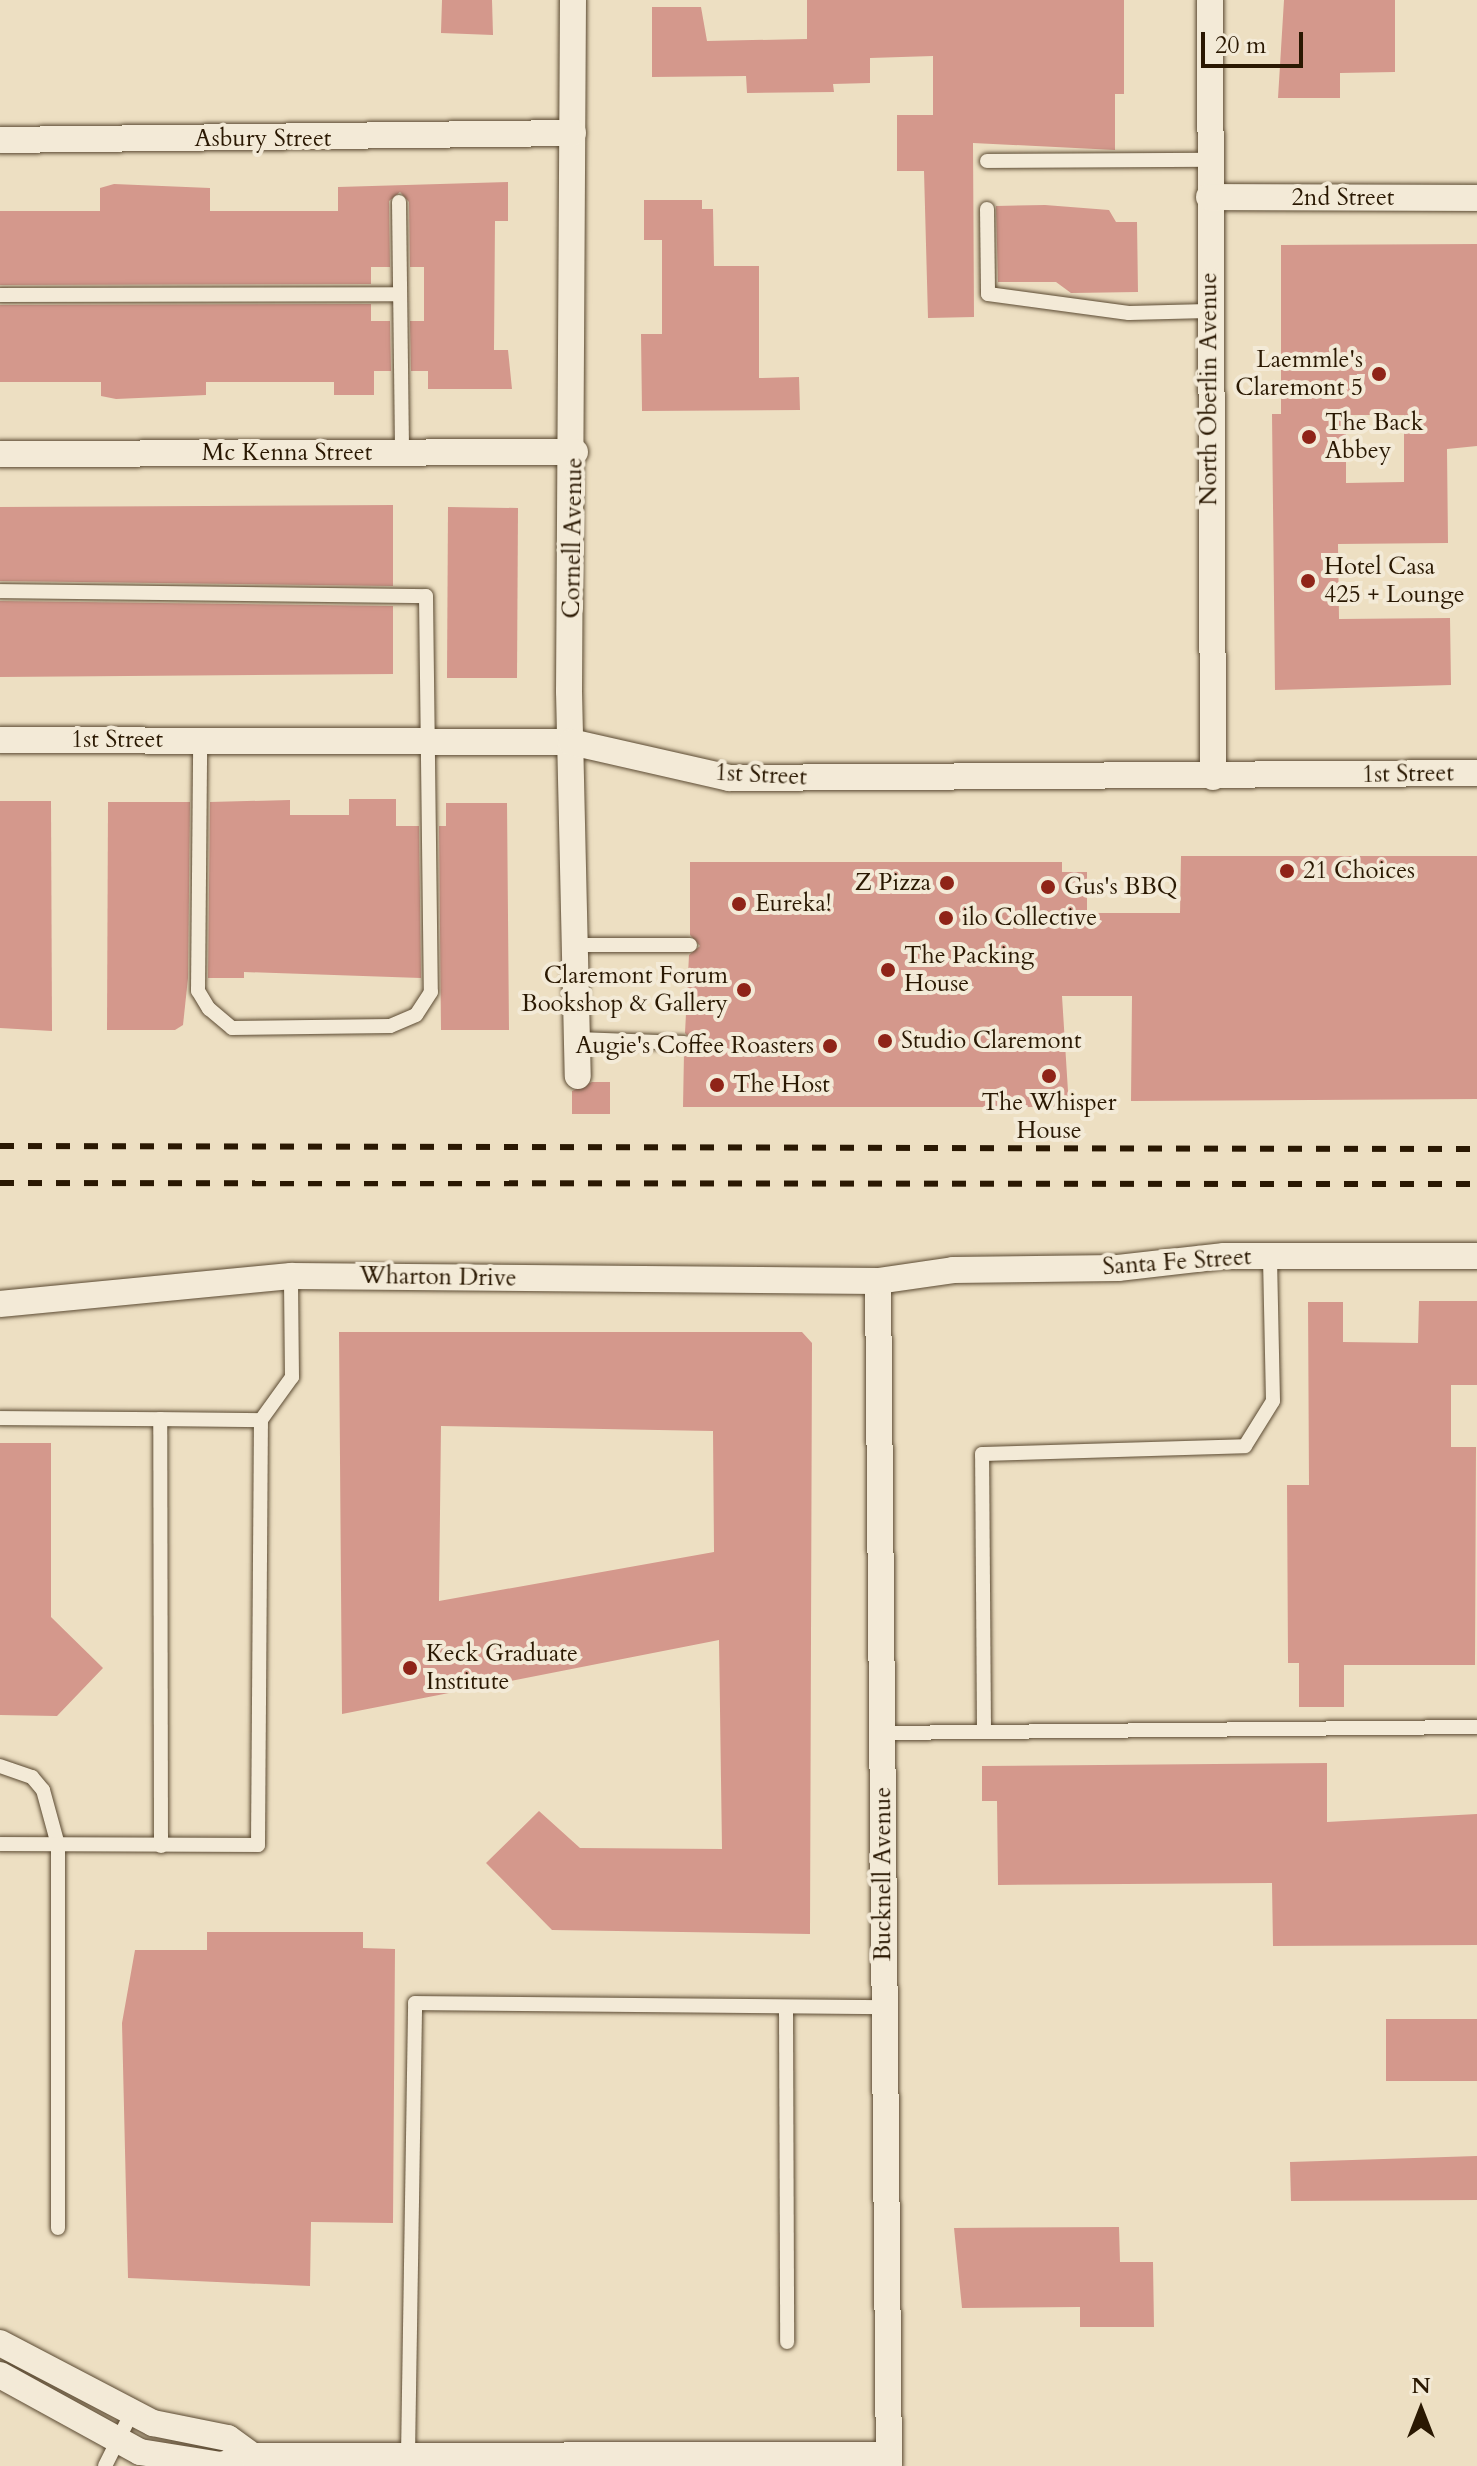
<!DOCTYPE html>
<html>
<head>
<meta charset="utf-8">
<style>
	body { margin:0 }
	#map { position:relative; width:1477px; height:2466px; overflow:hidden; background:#eddfc2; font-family:Cardo,serif }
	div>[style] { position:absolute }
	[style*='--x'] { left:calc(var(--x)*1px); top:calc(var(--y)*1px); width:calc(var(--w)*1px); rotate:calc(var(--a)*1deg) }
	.building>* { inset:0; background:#d4988c }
	.roads { filter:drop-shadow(0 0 2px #5b4a32) drop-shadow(0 0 2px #5b4a32) }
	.lane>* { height:14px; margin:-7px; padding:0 7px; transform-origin:7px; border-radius:7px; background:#f3ead7 }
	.street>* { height:26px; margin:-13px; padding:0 13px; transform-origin:13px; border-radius:13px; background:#f3ead7 }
	.rail>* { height:6px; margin-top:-3px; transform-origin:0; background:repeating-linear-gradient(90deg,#2a1802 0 14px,transparent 0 28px) }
	.dots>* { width:22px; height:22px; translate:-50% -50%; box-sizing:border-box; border:4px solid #f3ead7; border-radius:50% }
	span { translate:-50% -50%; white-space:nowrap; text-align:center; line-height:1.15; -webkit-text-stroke:8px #f3ead7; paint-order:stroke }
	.street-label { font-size:24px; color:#2a1802 }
	.poi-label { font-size:24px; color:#2a1802 }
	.right { translate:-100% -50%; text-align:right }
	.left { translate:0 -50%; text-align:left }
	.north { position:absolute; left:1381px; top:2370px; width:80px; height:80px; -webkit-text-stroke:6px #f3ead7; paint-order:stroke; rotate:0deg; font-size:22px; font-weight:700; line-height:32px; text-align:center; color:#2a1802 }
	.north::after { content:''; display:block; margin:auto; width:28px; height:36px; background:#2a1802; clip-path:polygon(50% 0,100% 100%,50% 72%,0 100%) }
	.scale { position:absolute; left:1201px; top:32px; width:102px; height:36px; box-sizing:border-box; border:4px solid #2a1802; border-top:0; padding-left:10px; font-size:24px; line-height:28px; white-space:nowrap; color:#2a1802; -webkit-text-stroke:6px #f3ead7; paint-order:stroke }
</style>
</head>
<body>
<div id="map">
	<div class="building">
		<div style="clip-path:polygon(442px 0,492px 0,493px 35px,441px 33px)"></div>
		<div style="clip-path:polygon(807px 0,1124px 0,1124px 94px,1115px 94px,1115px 150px,973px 143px,974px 317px,928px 318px,924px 171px,897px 171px,897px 115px,933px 115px,933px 56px,870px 58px,870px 83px,833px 84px,834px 92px,747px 93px,746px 76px,652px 77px,652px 7px,701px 7px,707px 41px,807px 39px)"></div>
		<div style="clip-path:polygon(1284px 0,1395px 0,1395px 72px,1340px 73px,1340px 98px,1278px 98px)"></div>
		<div style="clip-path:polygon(508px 182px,508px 221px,495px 221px,494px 350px,508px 350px,512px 389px,428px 389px,428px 371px,411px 371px,410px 321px,424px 321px,424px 267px,410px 267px,409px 202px,400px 192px,389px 201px,390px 267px,371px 267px,371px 284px,0 285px,0 211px,100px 211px,100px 188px,114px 184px,210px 188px,210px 211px,338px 211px,338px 187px)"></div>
		<div style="clip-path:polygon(644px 200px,702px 200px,702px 209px,713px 209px,714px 266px,759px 266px,759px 378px,799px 377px,800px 410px,642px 411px,641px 334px,662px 334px,662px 240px,644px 240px)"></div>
		<div style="clip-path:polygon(1045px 205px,1109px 210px,1116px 222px,1137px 222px,1138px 292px,1071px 293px,1056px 282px,998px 282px,996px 206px)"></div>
		<div style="clip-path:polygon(evenodd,1477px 244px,1477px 446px,1447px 449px,1448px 543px,1338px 544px,1339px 619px,1450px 618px,1451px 685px,1275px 690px,1272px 414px,1281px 414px,1281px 245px,1477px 244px,1346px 415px,1404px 415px,1404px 482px,1346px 483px,1346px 415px)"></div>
		<div style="clip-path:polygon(371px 304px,371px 321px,390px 321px,391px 371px,374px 371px,374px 395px,334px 395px,334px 382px,206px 382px,206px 395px,116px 399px,101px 396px,101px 382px,0 382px,0 305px)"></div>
		<div style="clip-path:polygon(393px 505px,393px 586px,0 581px,0 507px)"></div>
		<div style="clip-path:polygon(448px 507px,518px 508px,517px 678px,447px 678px)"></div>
		<div style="clip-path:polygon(0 601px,393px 606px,393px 674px,0 677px)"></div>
		<div style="clip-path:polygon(349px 799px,396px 799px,396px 826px,419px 826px,421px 978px,244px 972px,244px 978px,208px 978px,210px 802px,290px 800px,290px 815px,349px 815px)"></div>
		<div style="clip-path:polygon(0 801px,51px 801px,52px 1031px,0 1028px)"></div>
		<div style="clip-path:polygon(108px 802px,190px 802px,188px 978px,183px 1025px,175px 1030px,107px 1030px)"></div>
		<div style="clip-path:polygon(446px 803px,507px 803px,509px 1030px,441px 1030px,439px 826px,446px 826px)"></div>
		<div style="clip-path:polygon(1181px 856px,1477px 856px,1477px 1099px,1131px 1101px,1132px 996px,1062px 996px,1069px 1107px,683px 1107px,684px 1053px,694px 1043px,685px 1033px,689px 955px,700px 946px,690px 935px,690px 862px,1062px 862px,1062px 872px,1087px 872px,1087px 913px,1180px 913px)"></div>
		<div style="clip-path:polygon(592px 1082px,610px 1082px,610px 1114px,572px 1114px,572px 1091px)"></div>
		<div style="clip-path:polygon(1419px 1301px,1477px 1301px,1477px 1385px,1451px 1385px,1451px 1447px,1476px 1447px,1475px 1665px,1344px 1665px,1344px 1707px,1299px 1707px,1299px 1663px,1288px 1663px,1287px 1485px,1309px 1485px,1308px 1302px,1343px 1302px,1343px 1342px,1418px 1343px)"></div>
		<div style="clip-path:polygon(evenodd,339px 1332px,802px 1332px,812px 1343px,810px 1934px,552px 1930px,486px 1863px,539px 1811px,580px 1848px,722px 1849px,719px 1640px,342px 1714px,339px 1332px,441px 1426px,713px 1431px,714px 1552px,439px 1601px,441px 1426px)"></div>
		<div style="clip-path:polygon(0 1443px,51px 1443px,51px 1617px,103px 1668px,57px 1716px,0 1715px)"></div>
		<div style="clip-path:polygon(1327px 1763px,1327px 1822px,1477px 1814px,1477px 1945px,1273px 1946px,1272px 1883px,998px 1885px,997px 1801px,982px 1801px,982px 1766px)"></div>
		<div style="clip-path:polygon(207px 1932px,363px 1932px,363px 1948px,395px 1949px,393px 2223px,311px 2222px,310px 2286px,128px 2278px,122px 2023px,135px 1950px,207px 1950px)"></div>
		<div style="clip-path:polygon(1386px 2019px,1477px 2019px,1477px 2081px,1386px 2081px)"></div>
		<div style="clip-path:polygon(1477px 2156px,1477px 2200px,1291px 2201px,1290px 2162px)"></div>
		<div style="clip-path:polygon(1119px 2227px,1120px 2262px,1153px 2262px,1154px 2327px,1080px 2327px,1080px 2307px,962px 2308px,954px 2228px)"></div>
	</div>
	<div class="roads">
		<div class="lane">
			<div style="--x:987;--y:161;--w:221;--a:-0.3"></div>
			<div style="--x:399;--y:202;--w:250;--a:89.3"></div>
			<div style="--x:987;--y:209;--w:85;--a:89.3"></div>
			<div style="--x:988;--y:294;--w:142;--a:7.7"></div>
			<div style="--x:1129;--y:313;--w:79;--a:-1.5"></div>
			<div style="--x:0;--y:295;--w:400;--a:-0.1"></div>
			<div style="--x:0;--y:591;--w:426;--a:0.7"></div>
			<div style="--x:426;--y:596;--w:396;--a:89.3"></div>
			<div style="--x:431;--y:992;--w:27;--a:123"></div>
			<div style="--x:416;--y:1015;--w:28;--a:157"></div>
			<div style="--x:390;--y:1026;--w:158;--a:179.3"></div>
			<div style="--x:232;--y:1028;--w:30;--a:-140"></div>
			<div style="--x:209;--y:1009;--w:21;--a:-121"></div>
			<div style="--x:198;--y:991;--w:250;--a:-89.5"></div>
			<div style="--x:577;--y:945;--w:113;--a:0"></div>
			<div style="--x:578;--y:1039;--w:106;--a:2.2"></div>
			<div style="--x:0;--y:1418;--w:160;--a:0.4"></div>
			<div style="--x:984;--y:1731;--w:277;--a:-90.4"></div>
			<div style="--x:982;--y:1454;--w:263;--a:-1.7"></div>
			<div style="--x:1245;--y:1446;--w:53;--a:-58.1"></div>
			<div style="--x:1273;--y:1401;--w:145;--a:-91.2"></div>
			<div style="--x:882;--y:1733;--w:595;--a:-0.58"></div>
			<div style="--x:0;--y:1766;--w:34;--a:19"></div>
			<div style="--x:32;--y:1777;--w:17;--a:50"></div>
			<div style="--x:43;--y:1790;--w:57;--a:74.7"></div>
			<div style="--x:58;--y:1845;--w:383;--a:90"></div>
			<div style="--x:0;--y:1844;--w:258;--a:0.2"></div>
			<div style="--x:258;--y:1845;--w:425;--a:-89.6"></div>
			<div style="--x:261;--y:1420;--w:53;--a:-54.2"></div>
			<div style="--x:292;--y:1377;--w:101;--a:-90.6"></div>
			<div style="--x:161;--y:1846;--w:427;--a:-90.1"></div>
			<div style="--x:160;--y:1419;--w:101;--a:0.6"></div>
			<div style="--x:786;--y:2007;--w:335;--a:89.8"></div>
			<div style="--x:408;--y:2456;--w:453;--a:-89.1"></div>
			<div style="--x:415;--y:2003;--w:469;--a:0.5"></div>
			<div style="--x:105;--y:2466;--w:60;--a:-63.4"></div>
		</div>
		<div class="street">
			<div style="--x:573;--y:0;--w:691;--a:90.33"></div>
			<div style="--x:569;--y:691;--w:385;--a:88.7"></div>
			<div style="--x:1210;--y:0;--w:777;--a:89.78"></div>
			<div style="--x:0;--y:140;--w:573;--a:-0.7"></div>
			<div style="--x:1209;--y:197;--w:268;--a:0.2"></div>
			<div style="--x:0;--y:454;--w:575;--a:-0.2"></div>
			<div style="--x:0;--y:740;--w:571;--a:0.2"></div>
			<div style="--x:571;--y:742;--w:162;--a:12.8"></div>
			<div style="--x:729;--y:778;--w:748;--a:-0.38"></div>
			<div style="--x:878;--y:1281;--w:1185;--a:89.47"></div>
			<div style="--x:0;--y:1304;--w:292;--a:-5.5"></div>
			<div style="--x:291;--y:1276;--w:587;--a:0.49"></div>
			<div style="--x:878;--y:1281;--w:76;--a:-8.3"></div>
			<div style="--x:953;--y:1270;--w:165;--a:-0.7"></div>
			<div style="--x:1118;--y:1268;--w:107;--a:-6.5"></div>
			<div style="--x:1224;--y:1256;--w:253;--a:0"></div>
			<div style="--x:0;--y:2343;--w:173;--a:27.6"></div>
			<div style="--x:153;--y:2423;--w:76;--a:11.3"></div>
			<div style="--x:228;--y:2438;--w:31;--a:36"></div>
			<div style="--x:0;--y:2375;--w:160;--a:28.8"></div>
			<div style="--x:140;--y:2452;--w:82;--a:9.1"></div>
			<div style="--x:221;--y:2465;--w:33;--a:-16"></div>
			<div style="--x:253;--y:2456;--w:635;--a:-0.09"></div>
		</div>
	</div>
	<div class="rail">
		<div style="--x:0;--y:1146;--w:1477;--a:0.12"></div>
		<div style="--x:0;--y:1183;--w:1477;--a:0.04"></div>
	</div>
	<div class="dots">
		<div style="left:1379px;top:374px;background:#8f2418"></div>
		<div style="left:1309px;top:437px;background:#8f2418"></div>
		<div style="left:1308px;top:581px;background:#8f2418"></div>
		<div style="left:1287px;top:871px;background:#8f2418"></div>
		<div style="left:947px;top:883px;background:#8f2418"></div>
		<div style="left:1048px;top:887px;background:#8f2418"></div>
		<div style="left:739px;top:904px;background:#8f2418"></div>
		<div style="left:946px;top:918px;background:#8f2418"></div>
		<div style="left:888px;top:970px;background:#8f2418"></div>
		<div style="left:744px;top:990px;background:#8f2418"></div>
		<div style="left:885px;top:1041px;background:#8f2418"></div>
		<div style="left:830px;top:1046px;background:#8f2418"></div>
		<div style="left:1049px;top:1076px;background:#8f2418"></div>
		<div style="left:717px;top:1085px;background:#8f2418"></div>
		<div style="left:410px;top:1668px;background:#8f2418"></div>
	</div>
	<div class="street-label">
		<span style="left:263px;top:139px">Asbury Street</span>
		<span style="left:1343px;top:198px">2nd Street</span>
		<span style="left:1209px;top:389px;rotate:-90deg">North Oberlin Avenue</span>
		<span style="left:287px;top:453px">Mc Kenna Street</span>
		<span style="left:573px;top:538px;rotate:-89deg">Cornell Avenue</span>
		<span style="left:117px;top:740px">1st Street</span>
		<span style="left:1408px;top:774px;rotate:-1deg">1st Street</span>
		<span style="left:761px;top:775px;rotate:3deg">1st Street</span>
		<span style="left:1177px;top:1262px;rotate:-4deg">Santa Fe Street</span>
		<span style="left:438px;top:1277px;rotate:1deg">Wharton Drive</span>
		<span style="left:883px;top:1874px;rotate:-90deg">Bucknell Avenue</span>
	</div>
	<div class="poi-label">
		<span class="right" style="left:1363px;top:374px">Laemmle's<br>Claremont 5</span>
		<span class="left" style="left:1325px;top:437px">The Back<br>Abbey</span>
		<span class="left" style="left:1324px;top:581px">Hotel Casa<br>425 + Lounge</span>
		<span class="left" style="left:1303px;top:871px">21 Choices</span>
		<span class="right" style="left:931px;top:883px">Z Pizza</span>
		<span class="left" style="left:1064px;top:887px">Gus's BBQ</span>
		<span class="left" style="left:755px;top:904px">Eureka!</span>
		<span class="left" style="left:962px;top:918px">ilo Collective</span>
		<span class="left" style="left:904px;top:970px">The Packing<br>House</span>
		<span class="right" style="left:728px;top:990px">Claremont Forum<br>Bookshop &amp; Gallery</span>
		<span class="left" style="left:901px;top:1041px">Studio Claremont</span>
		<span class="right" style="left:814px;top:1046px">Augie's Coffee Roasters</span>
		<span class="left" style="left:733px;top:1085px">The Host</span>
		<span style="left:1049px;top:1117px">The Whisper<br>House</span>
		<span class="left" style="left:426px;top:1668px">Keck Graduate<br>Institute</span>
	</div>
	<div class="north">N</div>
	<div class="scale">20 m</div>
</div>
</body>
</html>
